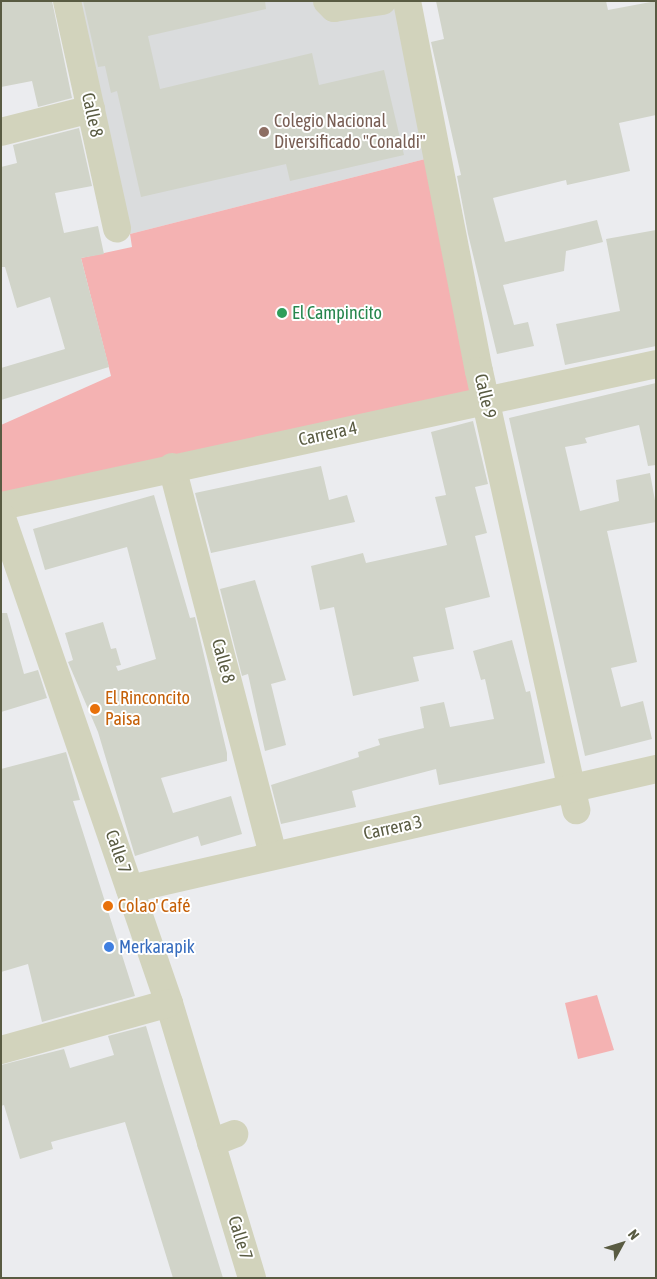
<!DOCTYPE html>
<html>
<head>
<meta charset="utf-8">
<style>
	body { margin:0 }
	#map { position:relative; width:657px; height:1279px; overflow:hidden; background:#ebecef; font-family:"Asap Condensed",sans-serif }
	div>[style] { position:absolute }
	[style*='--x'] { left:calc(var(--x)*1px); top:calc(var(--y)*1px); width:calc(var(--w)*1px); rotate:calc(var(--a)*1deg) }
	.education>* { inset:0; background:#dadcdd }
	.green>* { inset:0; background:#f4b2b2 }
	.building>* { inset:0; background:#d1d4c9 }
	.minor>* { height:28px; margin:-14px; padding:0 14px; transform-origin:14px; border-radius:14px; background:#d2d3bc }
	.dots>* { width:14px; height:14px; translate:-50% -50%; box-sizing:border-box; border:2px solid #fff; border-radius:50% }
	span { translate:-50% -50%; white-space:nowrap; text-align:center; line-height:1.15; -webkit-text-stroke:4px #fff; paint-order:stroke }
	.street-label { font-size:18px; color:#595b42 }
	.education-label { font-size:18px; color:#785e54 }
	.left { translate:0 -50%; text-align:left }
	.leisure-label { font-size:18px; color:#27864d }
	.food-label { font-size:18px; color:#c56008 }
	.shop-label { font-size:18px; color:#366cbe }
	.frame { position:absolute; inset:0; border:2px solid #595b42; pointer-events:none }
	.north { position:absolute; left:597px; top:1219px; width:50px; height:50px; -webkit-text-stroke:4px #fff; paint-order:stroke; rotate:51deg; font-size:14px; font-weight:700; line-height:20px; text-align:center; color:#595b42 }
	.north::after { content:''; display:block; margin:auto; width:18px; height:22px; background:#595b42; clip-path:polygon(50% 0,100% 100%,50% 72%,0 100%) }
</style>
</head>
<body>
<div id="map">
	<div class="education">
		<div style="clip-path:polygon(67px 1px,407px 1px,437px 156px,130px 234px,117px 229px)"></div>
	</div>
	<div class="green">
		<div style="clip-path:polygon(437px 156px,487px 401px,1px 506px,1px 425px,111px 376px,81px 258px,132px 247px,130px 234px)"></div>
		<div style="clip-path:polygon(597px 995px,614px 1050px,578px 1059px,565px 1003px)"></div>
	</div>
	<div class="building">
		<div style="clip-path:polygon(1px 1px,52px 1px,72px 98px,38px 107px,32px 81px,1px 87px)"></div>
		<div style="clip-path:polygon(83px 1px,265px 1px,266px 9px,148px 36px,160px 89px,312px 53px,319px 85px,384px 70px,404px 155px,290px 181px,286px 164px,141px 197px,117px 91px,111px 93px,105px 66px,98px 67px)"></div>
		<div style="clip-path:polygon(436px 1px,606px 1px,608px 10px,656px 1px,656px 115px,619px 123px,630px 171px,567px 185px,566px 180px,493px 198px,505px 242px,597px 220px,603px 242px,566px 251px,564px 271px,503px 285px,514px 325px,528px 322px,534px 346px,497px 354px,468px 234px,457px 176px,461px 175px,431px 42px,444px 39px)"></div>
		<div style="clip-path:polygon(79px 128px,92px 186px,55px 193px,64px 233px,98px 226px,104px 254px,81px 258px,109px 367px,1px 400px,1px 368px,65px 349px,50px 297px,17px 308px,5px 267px,1px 267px,1px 167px,17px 163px,13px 145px)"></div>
		<div style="clip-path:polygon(656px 230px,656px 346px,565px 365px,556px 324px,620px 311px,606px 239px)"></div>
		<div style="clip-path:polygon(656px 383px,656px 465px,648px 466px,639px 425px,585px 438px,587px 443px,565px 447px,580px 511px,619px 501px,616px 480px,650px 473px,656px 506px,656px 522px,607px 531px,637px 662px,611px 668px,621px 707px,643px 701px,652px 739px,585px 756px,509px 418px)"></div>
		<div style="clip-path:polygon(473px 421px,488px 484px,475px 487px,487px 533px,475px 536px,490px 597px,445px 608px,454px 649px,413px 657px,419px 681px,353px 696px,334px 607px,320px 610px,311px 566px,363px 553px,366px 563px,447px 545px,435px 497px,446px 495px,431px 432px)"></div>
		<div style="clip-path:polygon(321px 466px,329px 500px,347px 495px,355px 522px,211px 553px,195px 493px)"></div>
		<div style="clip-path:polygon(154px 495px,190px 618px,195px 617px,227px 753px,227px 761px,161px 778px,173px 813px,231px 796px,242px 834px,201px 846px,198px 836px,135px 856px,98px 732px,68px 662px,73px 660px,65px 633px,103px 622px,111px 649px,116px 648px,121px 665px,116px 666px,118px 671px,156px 659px,127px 547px,45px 570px,33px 529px)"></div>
		<div style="clip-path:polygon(255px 580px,286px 680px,271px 684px,286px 745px,265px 751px,248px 674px,242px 676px,220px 589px)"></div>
		<div style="clip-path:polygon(1px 613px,7px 613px,24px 674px,38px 670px,47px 698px,1px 712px)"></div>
		<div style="clip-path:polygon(512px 640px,526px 692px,530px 691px,545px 763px,439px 785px,436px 769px,352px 791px,356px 807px,281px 824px,271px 785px,359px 757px,358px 752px,380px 745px,378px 739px,424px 728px,420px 707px,444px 702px,450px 727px,494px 719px,485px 679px,481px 680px,473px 651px)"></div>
		<div style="clip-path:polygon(66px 752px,80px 800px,73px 801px,135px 996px,42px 1022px,28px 964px,1px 972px,1px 769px)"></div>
		<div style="clip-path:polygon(146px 1026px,162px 1080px,223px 1278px,173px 1278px,125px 1122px,51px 1142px,53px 1149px,20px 1159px,4px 1105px,1px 1106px,1px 1065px,64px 1049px,70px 1068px,114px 1055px,108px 1036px)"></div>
	</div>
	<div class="minor">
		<div style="--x:67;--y:1;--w:233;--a:77.6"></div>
		<div style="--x:327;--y:1;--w:10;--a:45"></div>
		<div style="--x:334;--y:8;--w:49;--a:-8.3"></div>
		<div style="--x:407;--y:1;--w:377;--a:79"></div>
		<div style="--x:479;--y:371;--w:450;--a:77.5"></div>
		<div style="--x:1;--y:132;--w:93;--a:-14.3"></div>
		<div style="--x:172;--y:467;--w:401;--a:75.4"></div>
		<div style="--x:1;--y:506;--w:670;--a:-12.23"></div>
		<div style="--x:1;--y:515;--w:516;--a:71"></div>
		<div style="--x:169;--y:1003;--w:287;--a:73.2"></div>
		<div style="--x:130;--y:889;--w:540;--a:-12.85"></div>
		<div style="--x:1;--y:1050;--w:174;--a:-15.6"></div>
		<div style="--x:211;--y:1143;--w:25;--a:-21"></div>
	</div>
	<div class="dots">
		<div style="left:264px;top:132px;background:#8d6e63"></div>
		<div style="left:282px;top:313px;background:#2e9e5b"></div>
		<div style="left:95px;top:709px;background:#e8710a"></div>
		<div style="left:108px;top:906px;background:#e8710a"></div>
		<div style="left:109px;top:947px;background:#3f7fe0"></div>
	</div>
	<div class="street-label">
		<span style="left:92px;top:115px;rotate:78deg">Calle 8</span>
		<span style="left:485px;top:396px;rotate:77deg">Calle 9</span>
		<span style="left:328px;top:434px;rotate:-12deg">Carrera 4</span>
		<span style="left:223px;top:661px;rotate:75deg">Calle 8</span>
		<span style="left:393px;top:828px;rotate:-12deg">Carrera 3</span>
		<span style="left:118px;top:852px;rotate:71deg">Calle 7</span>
		<span style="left:240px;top:1238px;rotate:73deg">Calle 7</span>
	</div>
	<div class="education-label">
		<span class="left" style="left:274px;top:132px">Colegio Nacional<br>Diversificado "Conaldi"</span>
	</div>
	<div class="leisure-label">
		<span class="left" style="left:292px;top:313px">El Campincito</span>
	</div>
	<div class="food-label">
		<span class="left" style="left:105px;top:709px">El Rinconcito<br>Paisa</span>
		<span class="left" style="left:118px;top:906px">Colao' Café</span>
	</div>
	<div class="shop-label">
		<span class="left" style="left:119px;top:947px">Merkarapik</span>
	</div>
	<div class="frame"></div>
	<div class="north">N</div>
</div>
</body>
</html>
